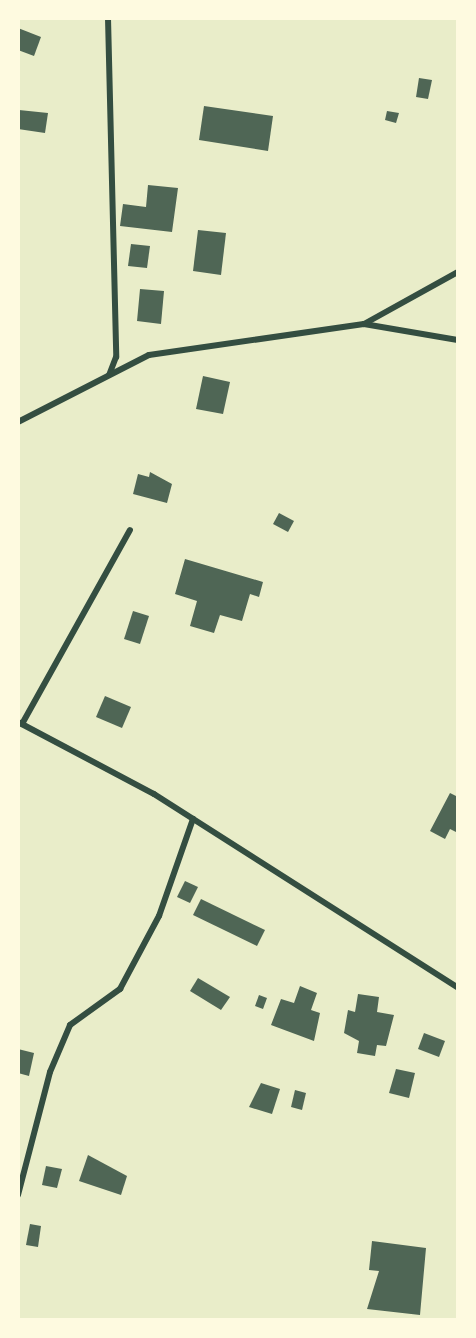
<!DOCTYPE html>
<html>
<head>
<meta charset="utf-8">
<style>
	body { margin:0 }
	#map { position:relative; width:476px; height:1338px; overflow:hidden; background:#e9edc9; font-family:Bitter,serif }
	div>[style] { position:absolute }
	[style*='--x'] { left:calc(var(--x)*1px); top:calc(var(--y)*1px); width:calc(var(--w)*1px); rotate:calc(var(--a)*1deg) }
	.building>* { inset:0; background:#4f6655 }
	.minor>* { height:6px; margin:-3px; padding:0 3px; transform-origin:3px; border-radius:3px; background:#344e41 }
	span { translate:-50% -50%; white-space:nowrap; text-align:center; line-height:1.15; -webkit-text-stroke:4.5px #fefae0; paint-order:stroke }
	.frame { position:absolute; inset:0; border:20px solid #fefae0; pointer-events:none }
</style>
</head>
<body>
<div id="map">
	<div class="building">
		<div style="clip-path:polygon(18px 28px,41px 37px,34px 56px,18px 50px)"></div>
		<div style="clip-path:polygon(419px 78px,432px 80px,428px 99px,416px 97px)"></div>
		<div style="clip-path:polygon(204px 106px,273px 116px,268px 151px,199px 140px)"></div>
		<div style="clip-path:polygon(19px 110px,48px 113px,45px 133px,18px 129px)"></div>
		<div style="clip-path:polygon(387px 111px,399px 113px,396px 123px,385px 120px)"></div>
		<div style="clip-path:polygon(148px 185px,178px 188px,172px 232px,120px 226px,123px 204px,146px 207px)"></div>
		<div style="clip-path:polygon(198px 230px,226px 233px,221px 275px,193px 271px)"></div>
		<div style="clip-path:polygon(131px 244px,150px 246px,147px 268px,128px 266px)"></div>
		<div style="clip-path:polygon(140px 289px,164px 291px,161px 324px,137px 321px)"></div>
		<div style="clip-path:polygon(203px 376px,230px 382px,223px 414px,196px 409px)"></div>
		<div style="clip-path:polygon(150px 472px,172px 484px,167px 503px,133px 494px,138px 474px,149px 477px)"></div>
		<div style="clip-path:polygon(279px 513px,294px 521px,288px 532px,273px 524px)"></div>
		<div style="clip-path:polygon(185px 559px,263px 582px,259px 597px,250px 594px,242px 621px,220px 615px,214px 633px,190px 626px,197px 601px,175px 594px)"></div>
		<div style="clip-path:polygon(133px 611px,149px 616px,140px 644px,124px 639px)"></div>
		<div style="clip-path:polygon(105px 696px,131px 707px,122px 728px,96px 717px)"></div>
		<div style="clip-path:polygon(450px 793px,458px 797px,458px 833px,450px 829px,445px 839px,430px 831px)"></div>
		<div style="clip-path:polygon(185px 881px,198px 887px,190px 903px,177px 897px)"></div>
		<div style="clip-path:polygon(201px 899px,265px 930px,257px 946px,193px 915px)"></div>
		<div style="clip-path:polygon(198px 978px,230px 997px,221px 1010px,190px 991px)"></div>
		<div style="clip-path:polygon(300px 986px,317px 993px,311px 1010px,320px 1013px,314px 1041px,271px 1025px,281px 999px,294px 1003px)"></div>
		<div style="clip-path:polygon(358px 994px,379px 997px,377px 1012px,394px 1015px,386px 1046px,377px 1045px,375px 1056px,357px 1053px,359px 1041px,344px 1033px,348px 1010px,355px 1012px)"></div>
		<div style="clip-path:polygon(259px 995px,267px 998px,263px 1009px,255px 1006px)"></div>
		<div style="clip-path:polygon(424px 1033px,445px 1041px,439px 1057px,418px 1049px)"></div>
		<div style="clip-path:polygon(18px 1049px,34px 1053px,29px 1076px,18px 1073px)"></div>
		<div style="clip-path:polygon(396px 1069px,415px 1073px,409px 1098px,389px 1093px)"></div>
		<div style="clip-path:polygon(261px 1083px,280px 1089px,272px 1114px,249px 1107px)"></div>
		<div style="clip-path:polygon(295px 1090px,306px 1093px,302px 1110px,291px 1107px)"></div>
		<div style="clip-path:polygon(88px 1155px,127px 1176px,121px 1195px,79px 1181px)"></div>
		<div style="clip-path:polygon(46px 1166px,62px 1169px,57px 1188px,42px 1185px)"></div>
		<div style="clip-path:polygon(30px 1224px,41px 1226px,38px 1247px,26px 1245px)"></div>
		<div style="clip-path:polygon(372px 1241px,426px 1248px,420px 1315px,367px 1309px,379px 1271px,369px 1270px)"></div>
	</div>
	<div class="minor">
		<div style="--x:108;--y:18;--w:339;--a:88.6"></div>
		<div style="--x:116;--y:357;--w:19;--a:111"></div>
		<div style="--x:364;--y:324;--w:95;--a:9.7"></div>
		<div style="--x:18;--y:422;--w:147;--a:-27.1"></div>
		<div style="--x:149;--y:355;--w:217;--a:-8.2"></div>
		<div style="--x:364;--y:324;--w:107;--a:-29"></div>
		<div style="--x:18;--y:722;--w:154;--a:27.9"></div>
		<div style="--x:154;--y:794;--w:361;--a:32.5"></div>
		<div style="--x:22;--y:724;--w:222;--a:-60.9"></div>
		<div style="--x:18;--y:1195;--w:127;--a:-75.4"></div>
		<div style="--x:50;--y:1072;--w:51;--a:-66.9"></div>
		<div style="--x:70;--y:1025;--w:62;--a:-35.8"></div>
		<div style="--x:120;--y:989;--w:83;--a:-61.9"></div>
		<div style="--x:159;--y:916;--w:103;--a:-70.7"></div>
	</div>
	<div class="frame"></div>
</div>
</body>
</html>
